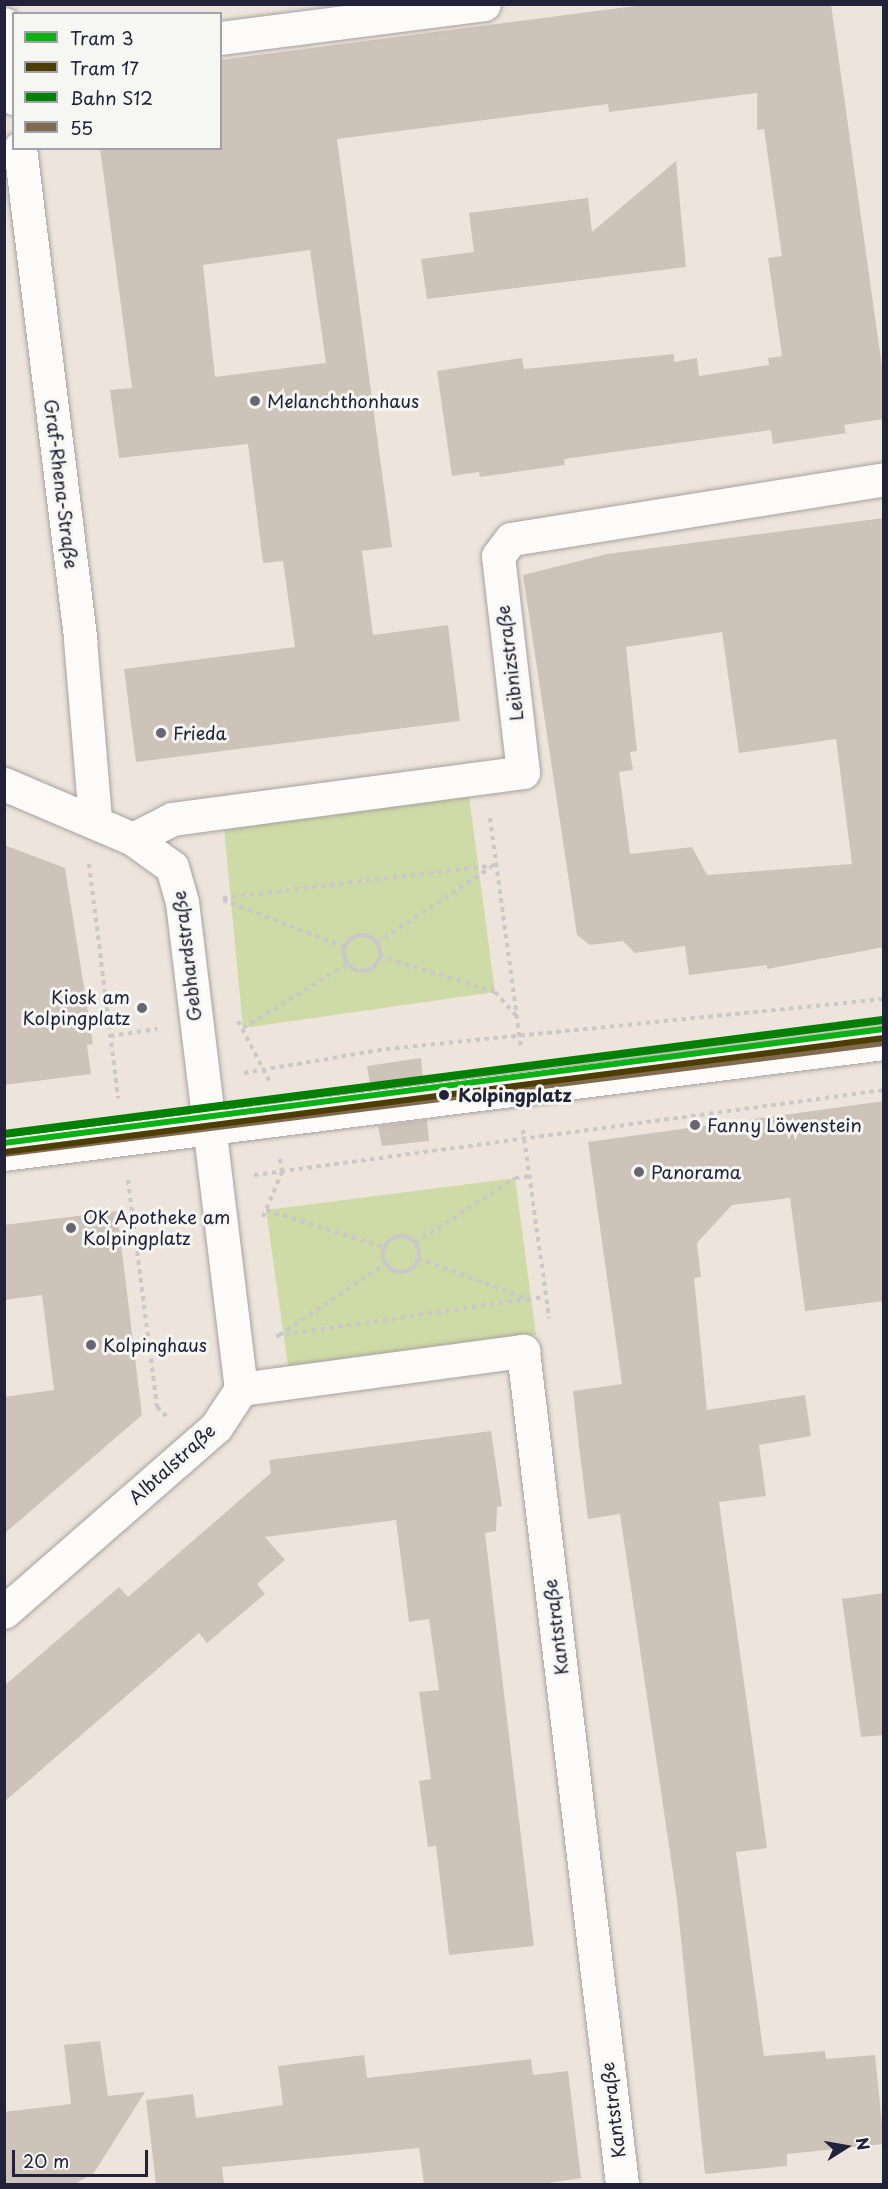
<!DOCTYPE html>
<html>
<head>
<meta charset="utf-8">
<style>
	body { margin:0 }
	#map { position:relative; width:888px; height:2189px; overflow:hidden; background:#ede5dc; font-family:"Playpen Sans",sans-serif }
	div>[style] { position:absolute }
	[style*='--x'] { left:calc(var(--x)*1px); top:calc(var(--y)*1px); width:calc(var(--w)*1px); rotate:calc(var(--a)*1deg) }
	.green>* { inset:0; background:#cedba6 }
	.building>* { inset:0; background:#cec3b9 }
	.path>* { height:4px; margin-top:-2px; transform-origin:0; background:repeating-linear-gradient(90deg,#cac8c8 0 4.5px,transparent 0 9px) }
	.path>.ring { margin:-2px; padding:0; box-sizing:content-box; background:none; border:4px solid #cac8c8; border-radius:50% }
	.roads { filter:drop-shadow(0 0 2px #a6a1a0) drop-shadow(0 0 2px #a6a1a0) }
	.minor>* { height:33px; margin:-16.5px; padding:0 16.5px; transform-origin:16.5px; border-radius:16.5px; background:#fcfbfa }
	.secondary>* { height:33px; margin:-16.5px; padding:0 16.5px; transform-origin:16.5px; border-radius:16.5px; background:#fcfbfa }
	.bus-1>* { height:6px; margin:-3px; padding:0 3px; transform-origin:3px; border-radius:3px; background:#806a50 }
	.rail-1>* { height:8px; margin:-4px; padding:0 4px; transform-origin:4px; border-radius:4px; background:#008000 }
	.tram-1>* { height:6px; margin:-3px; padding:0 3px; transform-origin:3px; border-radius:3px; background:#0cb215 }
	.tram-2>* { height:6px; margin:-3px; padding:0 3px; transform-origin:3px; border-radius:3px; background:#4d3d00 }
	.dots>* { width:16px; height:16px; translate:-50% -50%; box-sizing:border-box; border:3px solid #f6f6f2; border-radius:50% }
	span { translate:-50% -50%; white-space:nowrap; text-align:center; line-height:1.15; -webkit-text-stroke:6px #f6f6f2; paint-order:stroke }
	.poi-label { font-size:18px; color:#22223b }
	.left { translate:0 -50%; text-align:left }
	.right { translate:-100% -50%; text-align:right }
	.street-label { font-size:18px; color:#22223b }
	.stop-label { font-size:18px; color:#22223b; font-weight:700 }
	.frame { position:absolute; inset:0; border:6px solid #22223b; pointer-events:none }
	.legend { position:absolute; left:12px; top:12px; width:210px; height:138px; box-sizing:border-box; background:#f6f6f2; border:2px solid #a1a1a9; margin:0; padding:8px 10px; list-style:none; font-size:18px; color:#22223b }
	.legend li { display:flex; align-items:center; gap:12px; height:30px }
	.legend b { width:30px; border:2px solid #a1a1a9 }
	.north { position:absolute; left:816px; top:2117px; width:60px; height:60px; -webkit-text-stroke:4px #f6f6f2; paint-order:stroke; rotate:79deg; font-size:16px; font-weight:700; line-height:24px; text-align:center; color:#22223b }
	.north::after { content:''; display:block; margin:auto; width:21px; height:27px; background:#22223b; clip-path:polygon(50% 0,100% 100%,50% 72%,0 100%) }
	.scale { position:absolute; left:12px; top:2150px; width:136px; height:27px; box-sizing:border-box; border:3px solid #22223b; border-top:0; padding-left:8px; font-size:18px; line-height:21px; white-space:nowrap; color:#22223b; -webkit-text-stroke:4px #f6f6f2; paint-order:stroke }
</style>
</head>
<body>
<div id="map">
	<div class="green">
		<div style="clip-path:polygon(469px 796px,495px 992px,243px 1028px,224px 828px)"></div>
		<div style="clip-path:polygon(515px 1178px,536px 1335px,288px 1366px,266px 1210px)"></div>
	</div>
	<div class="building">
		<div style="clip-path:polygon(evenodd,650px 4px,831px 4px,884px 381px,884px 419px,844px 425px,846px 433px,773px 444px,771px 430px,564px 459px,565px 465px,480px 477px,479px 472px,452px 476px,437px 371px,522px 358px,524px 369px,674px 354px,674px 362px,697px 358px,699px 376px,769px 365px,768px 358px,782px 356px,768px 258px,782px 256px,764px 129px,757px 130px,757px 93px,609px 112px,608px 104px,337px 139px,392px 547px,362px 551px,373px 635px,448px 625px,460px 721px,136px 762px,124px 669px,295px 647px,283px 561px,263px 563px,248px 444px,119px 458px,110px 390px,132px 388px,100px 148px,220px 148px,220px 60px,650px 4px,310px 250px,326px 363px,215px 377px,203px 265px,310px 250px)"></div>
		<div style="clip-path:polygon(676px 161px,686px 267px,427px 299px,421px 259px,474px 252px,469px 213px,588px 198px,592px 232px)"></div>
		<div style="clip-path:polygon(evenodd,884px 518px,884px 947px,767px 969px,767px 965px,689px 975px,685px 946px,635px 953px,623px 941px,590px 945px,577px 935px,523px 575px,607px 554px,884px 518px,722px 632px,739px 753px,836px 739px,852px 864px,707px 875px,692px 847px,630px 854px,619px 772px,633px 770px,630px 752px,637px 751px,626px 647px,722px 632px)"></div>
		<div style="clip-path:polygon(4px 845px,65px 868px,93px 1044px,87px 1045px,91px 1074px,4px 1085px)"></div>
		<div style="clip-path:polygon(421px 1058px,423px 1082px,371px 1089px,367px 1066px)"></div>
		<div style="clip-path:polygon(884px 1101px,884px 1301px,805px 1311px,790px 1198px,732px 1205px,697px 1243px,701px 1277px,694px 1278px,707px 1410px,805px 1395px,811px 1436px,759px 1445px,766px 1496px,719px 1502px,767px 1848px,736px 1852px,764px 2056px,825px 2051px,826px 2059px,875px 2055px,884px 2144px,787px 2154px,787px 2166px,705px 2174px,677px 1900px,620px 1514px,588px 1519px,579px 1446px,573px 1391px,622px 1384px,588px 1142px)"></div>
		<div style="clip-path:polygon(427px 1120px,429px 1141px,382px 1146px,378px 1126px)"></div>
		<div style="clip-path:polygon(117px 1211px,142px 1415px,4px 1534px,4px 1397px,54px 1390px,42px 1295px,4px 1300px,4px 1225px)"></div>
		<div style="clip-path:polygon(491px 1431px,502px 1506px,497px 1507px,496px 1531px,485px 1533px,534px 1946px,449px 1955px,436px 1846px,428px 1847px,419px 1781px,431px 1779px,419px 1692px,439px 1690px,429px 1619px,409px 1622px,396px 1520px,265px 1537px,285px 1560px,257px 1584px,265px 1594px,207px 1643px,199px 1633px,4px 1802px,4px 1686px,119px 1587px,128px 1597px,271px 1473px,269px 1460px)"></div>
		<div style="clip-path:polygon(884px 1593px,884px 1735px,861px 1737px,842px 1599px)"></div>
		<div style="clip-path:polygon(100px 2041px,108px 2096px,145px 2092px,94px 2173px,75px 2184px,4px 2184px,4px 2112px,71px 2104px,64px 2045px)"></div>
		<div style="clip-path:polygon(364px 2055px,367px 2078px,531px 2059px,533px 2075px,568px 2071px,581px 2178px,542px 2184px,424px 2184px,419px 2148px,222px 2167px,224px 2184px,156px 2184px,146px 2100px,193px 2094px,196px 2118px,283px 2105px,278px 2066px)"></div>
	</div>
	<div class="path">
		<div style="--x:490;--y:818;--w:230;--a:82.3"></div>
		<div style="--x:89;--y:864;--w:236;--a:82.9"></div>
		<div style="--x:223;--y:898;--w:275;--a:-6.9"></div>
		<div style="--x:223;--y:900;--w:131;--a:21.1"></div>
		<div class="ring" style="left:344px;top:935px;width:32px;height:32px"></div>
		<div style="--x:377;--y:943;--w:137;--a:-33.7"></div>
		<div style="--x:379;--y:956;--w:121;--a:17.2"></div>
		<div style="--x:495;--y:992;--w:31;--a:48"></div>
		<div style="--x:238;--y:1021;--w:67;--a:62.3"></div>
		<div style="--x:243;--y:1028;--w:123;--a:-31.4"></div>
		<div style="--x:110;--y:1036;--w:48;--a:-8.5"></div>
		<div style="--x:244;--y:1073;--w:144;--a:-9.6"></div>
		<div style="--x:386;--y:1049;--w:501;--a:-5.73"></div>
		<div style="--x:523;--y:1130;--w:190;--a:82.1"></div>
		<div style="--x:254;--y:1175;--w:636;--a:-7.68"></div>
		<div style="--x:128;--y:1180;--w:229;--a:82.7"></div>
		<div style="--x:157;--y:1407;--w:13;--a:45"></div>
		<div style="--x:266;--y:1210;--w:124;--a:17.4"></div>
		<div style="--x:263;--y:1217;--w:49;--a:-67.1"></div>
		<div style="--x:282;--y:1172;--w:13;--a:-99"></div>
		<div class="ring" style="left:383px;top:1236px;width:32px;height:32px"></div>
		<div style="--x:135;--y:1239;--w:46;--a:-7.4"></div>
		<div style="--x:415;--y:1243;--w:119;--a:-33"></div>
		<div style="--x:515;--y:1178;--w:14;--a:-8"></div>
		<div style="--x:418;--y:1258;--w:116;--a:20.6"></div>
		<div style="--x:527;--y:1299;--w:18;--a:-6"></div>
		<div style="--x:279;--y:1335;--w:128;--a:-33.8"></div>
		<div style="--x:276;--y:1336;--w:254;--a:-8.4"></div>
	</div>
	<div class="roads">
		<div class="minor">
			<div style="--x:4;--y:24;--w:75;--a:82.3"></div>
			<div style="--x:220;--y:38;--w:266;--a:-7.3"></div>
			<div style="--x:20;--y:148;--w:496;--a:83"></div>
			<div style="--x:80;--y:640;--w:181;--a:85.2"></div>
			<div style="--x:4;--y:784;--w:140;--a:23.1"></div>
			<div style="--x:133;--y:839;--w:48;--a:35.7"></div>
			<div style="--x:172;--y:867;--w:36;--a:74"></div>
			<div style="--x:182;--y:902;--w:491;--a:83.1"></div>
			<div style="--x:241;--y:1389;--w:45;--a:123.3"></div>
			<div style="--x:216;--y:1427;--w:281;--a:138.9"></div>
			<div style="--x:133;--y:839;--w:44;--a:-27.1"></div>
			<div style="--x:172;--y:819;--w:354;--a:-7.6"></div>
			<div style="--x:523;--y:772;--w:217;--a:-96.6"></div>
			<div style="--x:498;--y:556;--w:21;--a:-53"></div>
			<div style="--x:511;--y:539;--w:378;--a:-9.1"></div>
			<div style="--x:241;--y:1389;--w:285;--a:-7.7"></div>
			<div style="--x:523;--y:1351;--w:839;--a:83.22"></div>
		</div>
		<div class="secondary">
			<div style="--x:4;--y:1154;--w:887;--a:-7.19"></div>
		</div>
	</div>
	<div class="bus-1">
		<div style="--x:4;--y:1154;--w:887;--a:-7.19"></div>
	</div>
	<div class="rail-1">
		<div style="--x:4;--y:1134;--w:886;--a:-7.39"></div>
	</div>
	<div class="tram-1">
		<div style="--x:4;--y:1143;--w:887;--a:-7.38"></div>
	</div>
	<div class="tram-2">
		<div style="--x:5;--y:1152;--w:886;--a:-7.39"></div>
	</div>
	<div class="dots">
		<div style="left:255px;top:401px;background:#696673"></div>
		<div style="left:161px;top:733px;background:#696673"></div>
		<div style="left:142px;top:1008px;background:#696673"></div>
		<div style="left:444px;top:1095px;background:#22223b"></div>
		<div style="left:695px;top:1125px;background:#696673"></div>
		<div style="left:639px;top:1172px;background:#696673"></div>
		<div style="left:71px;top:1228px;background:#696673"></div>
		<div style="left:91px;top:1345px;background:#696673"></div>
	</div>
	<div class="poi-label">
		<span class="left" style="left:267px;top:401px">Melanchthonhaus</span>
		<span class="left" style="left:173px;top:733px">Frieda</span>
		<span class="right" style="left:130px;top:1008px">Kiosk am<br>Kolpingplatz</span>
		<span class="left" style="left:707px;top:1125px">Fanny Löwenstein</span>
		<span class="left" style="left:651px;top:1172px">Panorama</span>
		<span class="left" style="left:83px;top:1228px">OK Apotheke am<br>Kolpingplatz</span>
		<span class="left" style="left:103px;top:1345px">Kolpinghaus</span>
	</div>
	<div class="street-label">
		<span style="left:61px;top:484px;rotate:83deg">Graf-Rhena-Straße</span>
		<span style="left:510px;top:663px;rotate:-97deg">Leibnizstraße</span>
		<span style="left:187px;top:956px;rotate:-97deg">Gebhardstraße</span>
		<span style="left:172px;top:1464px;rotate:-42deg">Albtalstraße</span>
		<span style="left:556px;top:1627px;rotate:-97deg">Kantstraße</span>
		<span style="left:613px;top:2110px;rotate:-97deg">Kantstraße</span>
	</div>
	<div class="stop-label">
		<span class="left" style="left:458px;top:1095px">Kolpingplatz</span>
	</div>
	<div class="frame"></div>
	<ul class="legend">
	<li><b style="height:8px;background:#0cb215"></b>Tram 3</li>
	<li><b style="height:8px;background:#4d3d00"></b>Tram 17</li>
	<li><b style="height:8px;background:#008000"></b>Bahn S12</li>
	<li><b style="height:8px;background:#806a50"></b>55</li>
	</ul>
	<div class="north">N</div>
	<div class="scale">20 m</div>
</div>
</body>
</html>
